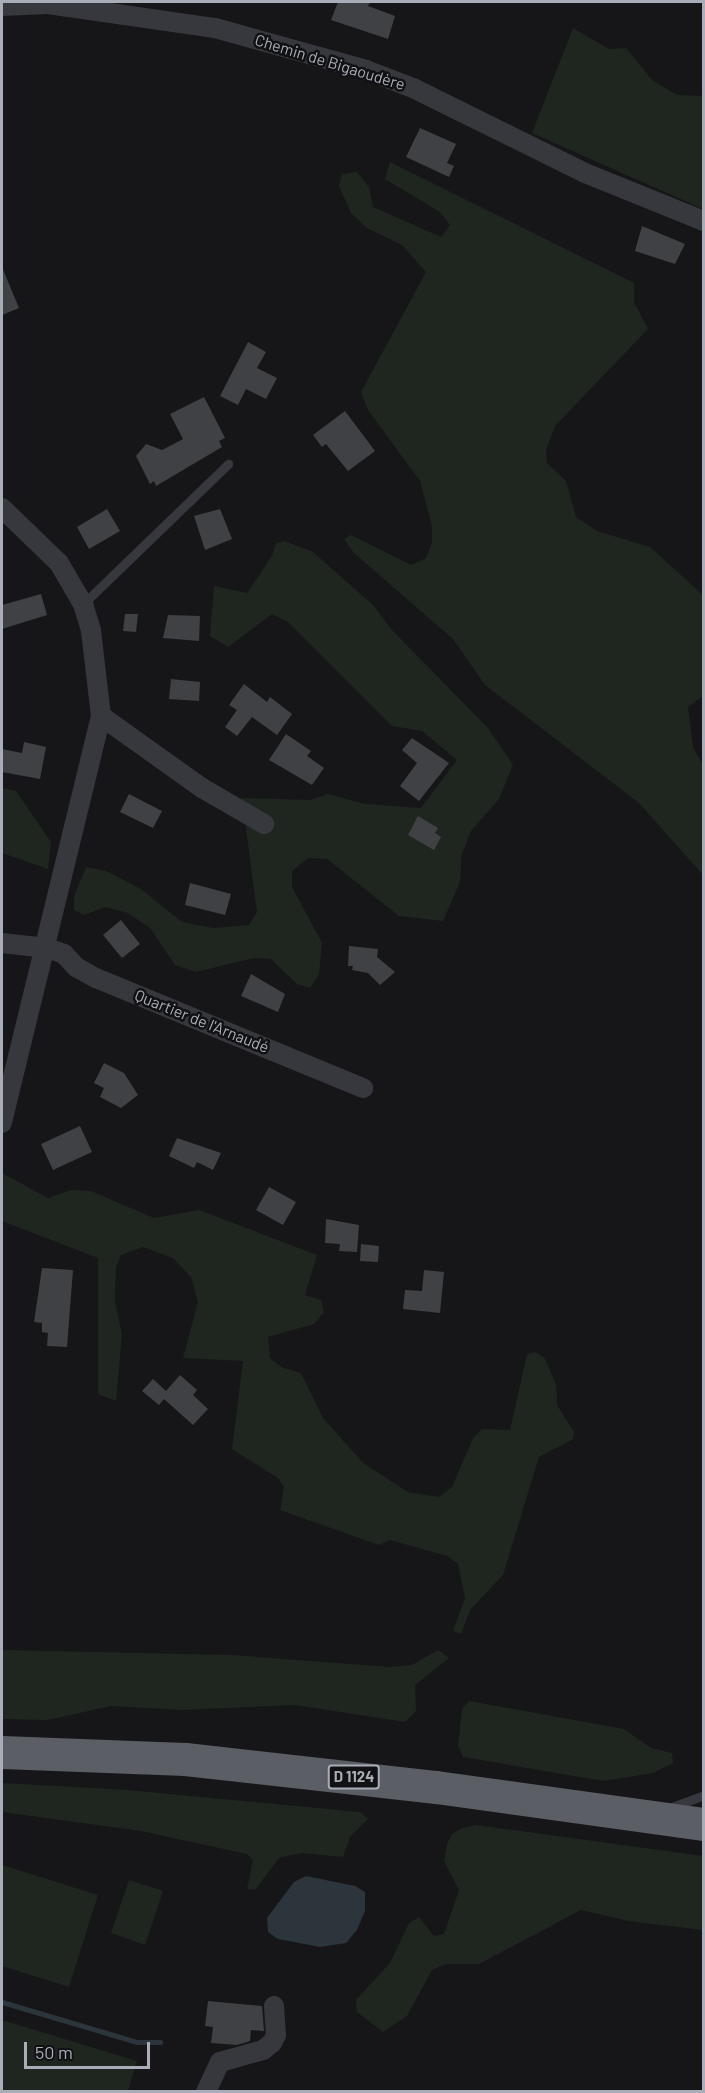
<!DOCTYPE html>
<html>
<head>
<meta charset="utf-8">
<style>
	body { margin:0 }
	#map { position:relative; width:705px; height:2093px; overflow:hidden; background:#161618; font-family:Barlow,sans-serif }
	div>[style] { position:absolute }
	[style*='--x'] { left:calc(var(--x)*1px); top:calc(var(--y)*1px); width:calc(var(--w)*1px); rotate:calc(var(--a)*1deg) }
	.green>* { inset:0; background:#1e261f }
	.water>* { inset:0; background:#2c353c }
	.stream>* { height:5px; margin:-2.5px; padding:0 2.5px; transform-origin:2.5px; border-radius:2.5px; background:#2c353c }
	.building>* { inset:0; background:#404145 }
	.service>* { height:9px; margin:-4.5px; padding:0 4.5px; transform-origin:4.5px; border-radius:4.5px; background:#37383d }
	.minor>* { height:20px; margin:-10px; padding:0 10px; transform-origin:10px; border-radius:10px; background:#37383d }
	.trunk>* { height:33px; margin:-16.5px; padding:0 16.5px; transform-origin:16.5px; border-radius:16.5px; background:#5b5e65 }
	span { translate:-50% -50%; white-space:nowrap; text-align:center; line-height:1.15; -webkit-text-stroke:5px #111113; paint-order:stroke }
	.shield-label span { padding:2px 4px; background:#111113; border:2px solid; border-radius:4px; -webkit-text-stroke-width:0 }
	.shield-label { font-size:15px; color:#a8adb8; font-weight:700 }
	.street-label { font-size:16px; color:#a8adb8 }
	.frame { position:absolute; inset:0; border:3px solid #a8adb8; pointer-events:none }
	.scale { position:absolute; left:24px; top:2042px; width:126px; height:27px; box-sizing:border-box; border:3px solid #a8adb8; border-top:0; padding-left:8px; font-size:18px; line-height:21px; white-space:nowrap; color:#a8adb8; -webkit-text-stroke:4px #111113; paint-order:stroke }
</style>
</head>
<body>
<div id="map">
	<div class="green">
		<div style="clip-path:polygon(573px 28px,609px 49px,626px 48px,652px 80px,677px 95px,703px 96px,703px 209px,532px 133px)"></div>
		<div style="clip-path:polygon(390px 162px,634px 283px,634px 302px,648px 329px,555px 426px,546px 450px,547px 463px,566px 481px,576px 517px,597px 531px,650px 547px,703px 595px,703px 696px,688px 707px,693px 747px,703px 765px,703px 875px,639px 803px,485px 685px,453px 639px,354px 553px,344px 539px,351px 535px,411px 565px,426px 558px,432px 543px,432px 526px,420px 481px,368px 410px,361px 392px,426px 272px,402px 245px,367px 228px,351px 213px,339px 186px,342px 174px,357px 172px,369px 187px,373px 207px,441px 237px,450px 225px,440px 212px,385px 179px)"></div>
		<div style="clip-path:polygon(284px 541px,313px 552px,374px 606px,391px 629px,487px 727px,513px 765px,499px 799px,471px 831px,461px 856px,460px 882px,443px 921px,399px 916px,327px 859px,308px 858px,292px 871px,292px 887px,322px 943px,319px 974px,310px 988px,297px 984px,271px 959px,254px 958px,196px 972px,175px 965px,150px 928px,128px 913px,105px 907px,84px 915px,74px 910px,74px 896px,86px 867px,106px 871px,141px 889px,182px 922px,213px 928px,249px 925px,257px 912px,242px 798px,310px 800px,328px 794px,365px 804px,421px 808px,457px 760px,422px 731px,392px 726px,288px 622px,272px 614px,228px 647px,210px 636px,214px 586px,247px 593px,272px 556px,276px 543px)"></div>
		<div style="clip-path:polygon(2px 788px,16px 791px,51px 842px,48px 869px,2px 853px)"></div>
		<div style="clip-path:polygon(2px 1173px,48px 1198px,71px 1190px,91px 1191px,154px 1218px,199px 1210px,317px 1255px,305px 1295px,321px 1300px,324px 1312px,314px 1324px,268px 1337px,270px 1358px,281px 1367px,301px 1373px,323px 1418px,363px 1463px,408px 1492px,439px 1497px,452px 1487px,473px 1438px,482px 1429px,510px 1430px,527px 1354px,535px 1352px,544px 1357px,556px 1384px,557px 1405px,574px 1432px,573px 1439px,539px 1457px,503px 1575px,470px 1610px,461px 1634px,453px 1631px,465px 1598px,458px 1564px,447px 1556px,390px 1540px,379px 1545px,280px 1510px,284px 1487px,278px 1478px,232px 1449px,243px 1361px,183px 1358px,198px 1302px,191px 1277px,173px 1258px,143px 1247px,121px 1255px,116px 1267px,115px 1302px,122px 1334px,116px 1401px,98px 1394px,98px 1258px,2px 1221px)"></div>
		<div style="clip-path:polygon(2px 1650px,232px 1655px,390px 1667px,412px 1665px,438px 1650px,449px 1658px,415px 1685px,416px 1711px,405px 1722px,295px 1705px,181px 1710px,111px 1706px,48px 1720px,2px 1719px)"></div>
		<div style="clip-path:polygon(469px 1701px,624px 1729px,651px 1748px,672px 1753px,673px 1763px,653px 1773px,604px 1781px,463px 1757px,458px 1746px,462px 1709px)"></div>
		<div style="clip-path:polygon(2px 1783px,127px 1790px,360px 1812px,368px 1819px,350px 1837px,343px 1857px,301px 1853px,279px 1858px,255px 1890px,247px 1889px,253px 1860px,247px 1854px,141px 1831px,2px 1812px)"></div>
		<div style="clip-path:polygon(476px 1825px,703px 1856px,703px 1930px,628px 1921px,581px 1910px,479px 1964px,446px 1964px,432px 1970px,407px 2016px,383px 2032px,357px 2012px,356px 2000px,390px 1963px,409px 1923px,419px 1917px,434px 1936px,444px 1934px,459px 1890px,444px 1861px,447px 1844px,452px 1834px,462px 1828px)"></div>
		<div style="clip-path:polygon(2px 1865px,98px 1895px,69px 1987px,2px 1966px)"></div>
		<div style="clip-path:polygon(129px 1880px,163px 1891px,145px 1945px,111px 1933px)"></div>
		<div style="clip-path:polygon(2px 2020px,137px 2061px,128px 2091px,2px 2091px)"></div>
	</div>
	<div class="water">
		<div style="clip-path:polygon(306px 1876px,355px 1886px,365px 1892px,365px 1911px,357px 1930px,346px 1943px,320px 1947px,278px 1939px,268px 1932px,267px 1918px,294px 1882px)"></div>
	</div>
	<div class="stream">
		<div style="--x:2;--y:2002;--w:141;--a:16.5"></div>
		<div style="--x:137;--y:2042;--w:23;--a:0"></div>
	</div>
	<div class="building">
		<div style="clip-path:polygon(338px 2px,370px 2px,368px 6px,395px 16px,388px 39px,331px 20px)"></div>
		<div style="clip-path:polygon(420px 128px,456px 144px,447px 163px,454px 166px,449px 177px,406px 157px)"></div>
		<div style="clip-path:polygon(642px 226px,685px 244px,675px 264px,635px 251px)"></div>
		<div style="clip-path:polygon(2px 267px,19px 308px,2px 315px)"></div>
		<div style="clip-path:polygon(248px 342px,266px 352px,257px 368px,277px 378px,266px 399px,246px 389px,238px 405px,220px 396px)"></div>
		<div style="clip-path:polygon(204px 397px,225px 438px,219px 441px,222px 447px,156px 486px,154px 481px,150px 484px,136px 456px,146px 444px,162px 450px,183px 439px,170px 414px)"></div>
		<div style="clip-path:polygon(345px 411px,375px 451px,348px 471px,326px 444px,322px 447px,313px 435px)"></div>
		<div style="clip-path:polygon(107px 509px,120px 531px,89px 549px,77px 527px)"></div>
		<div style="clip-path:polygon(220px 509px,232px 539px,205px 550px,194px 516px)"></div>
		<div style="clip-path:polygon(41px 594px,47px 615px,2px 629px,2px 605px)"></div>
		<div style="clip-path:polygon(125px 614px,138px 614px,136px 632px,123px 631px)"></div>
		<div style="clip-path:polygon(168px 615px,200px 616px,199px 641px,163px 638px)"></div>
		<div style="clip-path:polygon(171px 679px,200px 682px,199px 701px,169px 699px)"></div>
		<div style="clip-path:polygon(244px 684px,267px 702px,270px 697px,292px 714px,277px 735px,252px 717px,237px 736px,225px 727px,237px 710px,229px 705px)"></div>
		<div style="clip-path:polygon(286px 734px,311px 751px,307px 756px,324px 768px,312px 785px,269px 760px)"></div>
		<div style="clip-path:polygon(412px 738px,449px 763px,419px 801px,400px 786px,417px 763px,402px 750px)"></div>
		<div style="clip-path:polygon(24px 742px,46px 747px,40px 779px,2px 772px,2px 749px,22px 753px)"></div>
		<div style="clip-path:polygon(129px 794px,162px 811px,153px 828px,120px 812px)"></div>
		<div style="clip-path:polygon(418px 816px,438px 828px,435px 833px,441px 837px,434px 850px,408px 835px)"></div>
		<div style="clip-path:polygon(190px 883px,231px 894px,225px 915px,185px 905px)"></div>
		<div style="clip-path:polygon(121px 920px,140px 944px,122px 958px,103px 935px)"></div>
		<div style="clip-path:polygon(349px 946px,378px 949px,377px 957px,395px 972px,380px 985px,368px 973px,352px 970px,353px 966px,348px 966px)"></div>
		<div style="clip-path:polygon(251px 974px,285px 994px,278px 1012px,241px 996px)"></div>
		<div style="clip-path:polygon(104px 1063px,124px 1073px,138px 1095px,121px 1108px,100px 1097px,104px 1088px,94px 1083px)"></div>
		<div style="clip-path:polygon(80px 1126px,92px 1152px,53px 1170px,41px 1144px)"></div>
		<div style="clip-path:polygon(177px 1138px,221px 1153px,213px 1170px,197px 1162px,194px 1168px,169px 1156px)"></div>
		<div style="clip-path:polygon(269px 1187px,296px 1202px,283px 1225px,256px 1210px)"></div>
		<div style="clip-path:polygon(326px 1219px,359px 1225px,357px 1252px,339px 1251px,340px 1244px,325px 1243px)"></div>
		<div style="clip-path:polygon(361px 1244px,379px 1246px,378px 1262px,360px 1261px)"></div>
		<div style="clip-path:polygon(42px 1268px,73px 1270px,67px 1347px,47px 1346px,48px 1333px,42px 1332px,42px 1323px,34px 1322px)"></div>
		<div style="clip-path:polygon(424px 1270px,444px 1272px,440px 1313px,403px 1309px,405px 1290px,422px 1291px)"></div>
		<div style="clip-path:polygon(180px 1375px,197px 1390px,193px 1395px,208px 1409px,193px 1425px,164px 1399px,159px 1405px,142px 1391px,153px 1379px,166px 1391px)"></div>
		<div style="clip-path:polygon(208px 2001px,262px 2006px,264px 2031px,251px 2030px,250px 2041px,237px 2045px,211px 2043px,213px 2027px,205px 2026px)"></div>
	</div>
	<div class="service">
		<div style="--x:83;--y:604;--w:202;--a:-44"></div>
		<div style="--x:669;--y:1808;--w:37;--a:-20"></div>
	</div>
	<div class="minor">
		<div style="--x:2;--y:6;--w:46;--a:-2.5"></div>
		<div style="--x:48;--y:4;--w:169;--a:8.2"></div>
		<div style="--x:215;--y:28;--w:157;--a:15.5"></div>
		<div style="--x:366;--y:70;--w:50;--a:21"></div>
		<div style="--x:413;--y:88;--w:192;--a:26.3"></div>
		<div style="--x:585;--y:173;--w:128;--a:22"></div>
		<div style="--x:2;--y:508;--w:79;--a:44"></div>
		<div style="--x:59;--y:563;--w:48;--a:59.7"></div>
		<div style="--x:83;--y:604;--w:28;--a:73"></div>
		<div style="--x:91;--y:631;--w:86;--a:83.3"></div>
		<div style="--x:101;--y:716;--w:419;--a:103.7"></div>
		<div style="--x:101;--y:716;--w:124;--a:35.5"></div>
		<div style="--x:202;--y:788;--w:72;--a:30.1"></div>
		<div style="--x:2;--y:943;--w:45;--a:6.3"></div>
		<div style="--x:47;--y:948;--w:18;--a:19"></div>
		<div style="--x:64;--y:954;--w:18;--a:47"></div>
		<div style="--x:76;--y:967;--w:23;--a:29"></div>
		<div style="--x:96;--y:978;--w:289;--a:22.4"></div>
		<div style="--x:206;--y:2092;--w:33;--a:-65"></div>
		<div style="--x:220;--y:2062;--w:45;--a:-15.6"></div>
		<div style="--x:263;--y:2050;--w:11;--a:-38"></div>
		<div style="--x:272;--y:2043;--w:9;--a:-63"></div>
		<div style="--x:276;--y:2035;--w:29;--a:-94"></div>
	</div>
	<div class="trunk">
		<div style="--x:2;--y:1752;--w:183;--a:2.2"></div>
		<div style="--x:185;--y:1759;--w:253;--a:6.4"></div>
		<div style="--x:436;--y:1787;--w:271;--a:7.9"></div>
	</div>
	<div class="shield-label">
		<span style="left:354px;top:1777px">D 1124</span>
	</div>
	<div class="street-label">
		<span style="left:330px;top:62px;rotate:17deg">Chemin de Bigaoudère</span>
		<span style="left:202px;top:1021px;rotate:22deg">Quartier de l'Arnaudé</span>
	</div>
	<div class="frame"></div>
	<div class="scale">50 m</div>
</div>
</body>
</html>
